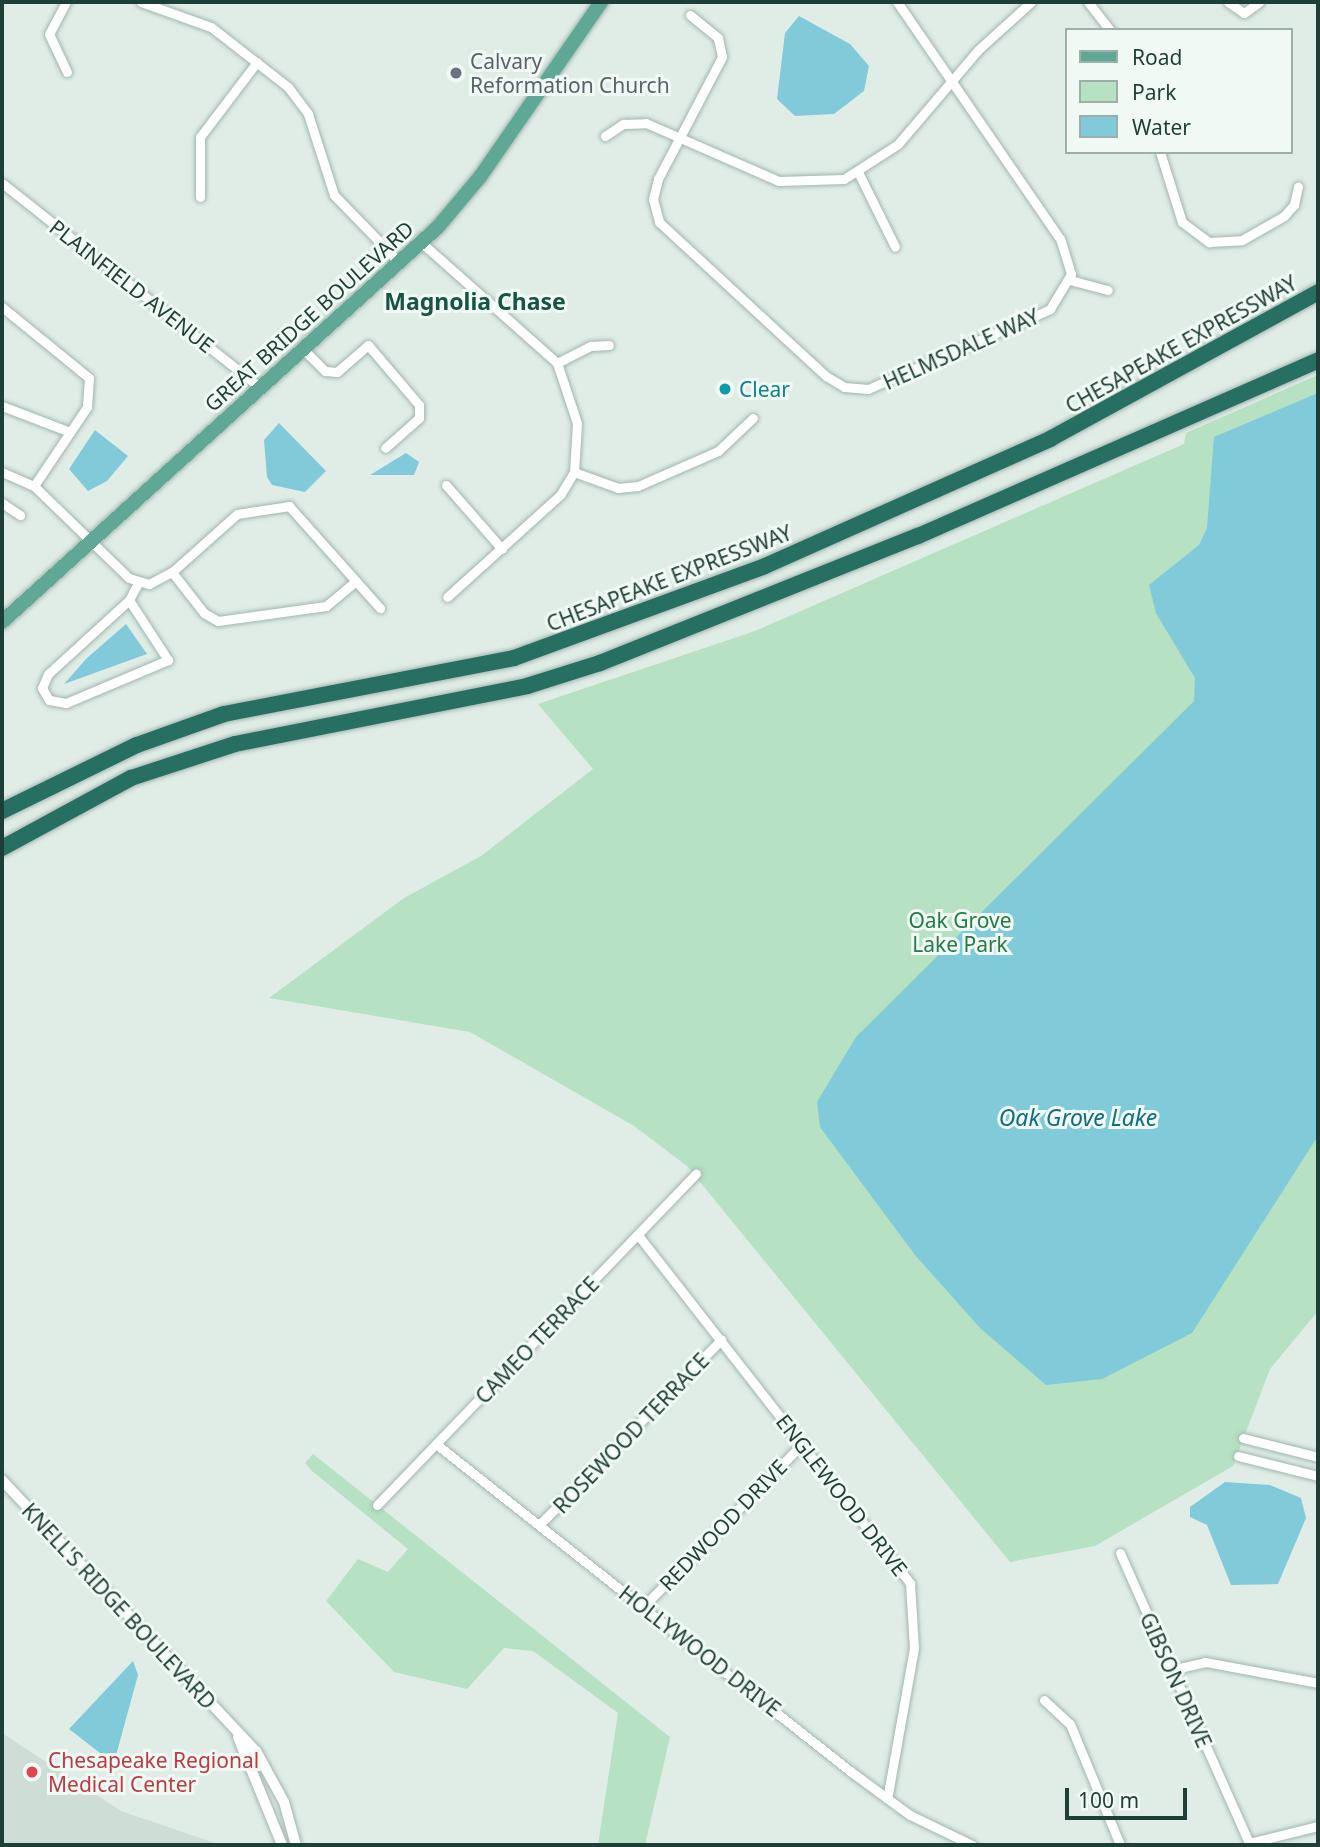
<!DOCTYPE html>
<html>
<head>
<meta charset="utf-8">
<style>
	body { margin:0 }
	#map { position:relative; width:1320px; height:1847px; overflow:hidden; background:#e0ede7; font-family:"Noto Sans",sans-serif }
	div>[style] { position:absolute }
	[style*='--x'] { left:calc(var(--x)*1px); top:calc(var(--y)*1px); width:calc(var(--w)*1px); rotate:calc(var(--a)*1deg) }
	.built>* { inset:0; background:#ceddd6 }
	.green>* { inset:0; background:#b6e1c2 }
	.water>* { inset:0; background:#80cad9 }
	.roads { filter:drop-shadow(0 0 2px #a2b5af) drop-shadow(0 0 2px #a2b5af) }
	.minor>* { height:9px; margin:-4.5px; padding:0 4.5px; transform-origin:4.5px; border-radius:4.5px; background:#fff }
	.tertiary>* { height:10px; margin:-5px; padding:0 5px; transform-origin:5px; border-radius:5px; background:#fff }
	.primary>* { height:14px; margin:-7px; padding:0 7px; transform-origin:7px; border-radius:7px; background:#5fa896 }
	.motorway>* { height:16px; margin:-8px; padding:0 8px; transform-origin:8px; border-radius:8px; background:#276f61 }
	.dots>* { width:19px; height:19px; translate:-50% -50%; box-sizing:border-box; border:4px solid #f1f9f5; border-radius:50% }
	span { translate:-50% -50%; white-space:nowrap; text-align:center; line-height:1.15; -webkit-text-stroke:6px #f1f9f5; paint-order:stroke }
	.worship-label { font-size:21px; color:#5b616d }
	.left { translate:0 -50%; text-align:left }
	.street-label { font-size:21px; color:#1e3f37 }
	.culture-label { font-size:21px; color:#0d838f }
	.park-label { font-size:21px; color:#247b46 }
	.health-label { font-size:21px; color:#be3a42 }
	.neighbourhood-label { font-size:23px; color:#185446; font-weight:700 }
	.water-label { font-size:23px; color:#116e82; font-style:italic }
	.frame { position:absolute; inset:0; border:4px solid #1e3f37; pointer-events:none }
	.legend { position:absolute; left:1065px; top:28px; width:228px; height:126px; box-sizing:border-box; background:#f1f9f5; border:2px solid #9dafa9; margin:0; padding:9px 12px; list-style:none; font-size:21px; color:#1e3f37 }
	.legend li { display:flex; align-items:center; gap:14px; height:35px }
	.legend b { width:35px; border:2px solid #9dafa9 }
	.scale { position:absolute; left:1065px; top:1788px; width:122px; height:32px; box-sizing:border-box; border:4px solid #1e3f37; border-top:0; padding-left:9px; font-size:21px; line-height:24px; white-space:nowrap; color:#1e3f37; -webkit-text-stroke:5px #f1f9f5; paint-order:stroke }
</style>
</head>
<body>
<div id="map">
	<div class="built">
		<div style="clip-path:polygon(2px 1733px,121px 1811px,221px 1845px,2px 1845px)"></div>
	</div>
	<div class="green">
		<div style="clip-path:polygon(1318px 375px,1318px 1311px,1270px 1369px,1233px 1466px,1095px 1546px,1010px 1562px,687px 1166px,634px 1126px,470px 1032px,269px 998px,404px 898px,481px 856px,593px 769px,538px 704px,755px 631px,1184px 444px,1186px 433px)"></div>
		<div style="clip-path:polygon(313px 1454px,670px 1737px,645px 1845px,598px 1845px,618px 1713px,533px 1651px,504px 1648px,467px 1689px,394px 1672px,326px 1601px,358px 1559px,388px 1572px,408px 1549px,312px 1471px,305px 1463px)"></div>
	</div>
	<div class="water">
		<div style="clip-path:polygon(799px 16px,850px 44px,869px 66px,864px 91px,834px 114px,795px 116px,777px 99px,785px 33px)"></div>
		<div style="clip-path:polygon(1318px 393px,1318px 1136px,1192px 1333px,1102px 1379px,1046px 1385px,980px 1328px,915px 1255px,820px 1127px,817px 1102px,856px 1037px,1194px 701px,1195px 678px,1156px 613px,1149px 585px,1199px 545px,1207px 528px,1214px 437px)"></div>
		<div style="clip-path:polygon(279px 423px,326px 471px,305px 492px,272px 485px,267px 477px,264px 440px)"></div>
		<div style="clip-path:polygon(95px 430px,128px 456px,107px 481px,88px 491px,69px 469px)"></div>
		<div style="clip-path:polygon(406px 453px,419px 462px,414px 475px,370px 475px)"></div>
		<div style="clip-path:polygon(126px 624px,147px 654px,64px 684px,87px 658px)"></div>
		<div style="clip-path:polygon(1225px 1482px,1270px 1485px,1301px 1498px,1306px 1518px,1278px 1584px,1231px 1585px,1207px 1525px,1190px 1517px,1190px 1507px)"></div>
		<div style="clip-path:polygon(133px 1661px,138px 1675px,115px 1759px,109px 1760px,69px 1729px)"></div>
	</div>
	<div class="roads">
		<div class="minor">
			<div style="--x:66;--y:2;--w:36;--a:118"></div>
			<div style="--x:49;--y:34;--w:42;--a:64.7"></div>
			<div style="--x:141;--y:2;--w:74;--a:19.7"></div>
			<div style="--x:211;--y:27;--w:98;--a:37.9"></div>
			<div style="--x:288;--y:87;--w:34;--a:53"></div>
			<div style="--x:308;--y:114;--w:85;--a:72.2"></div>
			<div style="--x:334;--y:195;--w:95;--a:45.9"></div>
			<div style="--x:1088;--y:2;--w:36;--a:52"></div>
			<div style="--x:1228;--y:2;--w:19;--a:35"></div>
			<div style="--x:1244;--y:13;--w:19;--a:-36"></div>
			<div style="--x:690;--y:15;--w:36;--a:39"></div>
			<div style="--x:718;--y:38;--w:19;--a:78"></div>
			<div style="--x:722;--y:57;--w:138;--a:117.7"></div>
			<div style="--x:658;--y:179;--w:21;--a:104"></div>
			<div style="--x:653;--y:199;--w:24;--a:75"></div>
			<div style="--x:659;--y:222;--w:227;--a:42.7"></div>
			<div style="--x:826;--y:376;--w:21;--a:31"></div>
			<div style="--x:844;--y:387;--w:24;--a:5"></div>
			<div style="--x:868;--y:389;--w:199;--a:-23.7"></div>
			<div style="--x:1050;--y:309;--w:41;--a:-59"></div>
			<div style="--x:1071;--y:274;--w:37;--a:-107"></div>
			<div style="--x:1060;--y:239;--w:288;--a:-124.5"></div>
			<div style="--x:605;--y:136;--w:22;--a:-34"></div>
			<div style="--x:623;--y:124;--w:23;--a:-2"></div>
			<div style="--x:646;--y:123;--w:145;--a:23.6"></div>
			<div style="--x:779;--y:181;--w:65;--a:-1.8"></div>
			<div style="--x:844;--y:179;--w:64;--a:-32.9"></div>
			<div style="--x:898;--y:144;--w:123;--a:-49.6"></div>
			<div style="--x:978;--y:50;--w:72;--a:-42.2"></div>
			<div style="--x:1160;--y:152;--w:73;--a:72.6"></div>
			<div style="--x:1182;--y:222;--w:34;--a:37"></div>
			<div style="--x:1209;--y:242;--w:33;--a:-3"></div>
			<div style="--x:1242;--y:240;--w:48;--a:-29.7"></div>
			<div style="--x:1284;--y:216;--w:15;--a:-48"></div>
			<div style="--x:1294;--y:205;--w:19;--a:-78"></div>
			<div style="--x:859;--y:174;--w:81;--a:63.7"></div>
			<div style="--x:2;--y:183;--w:332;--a:38.4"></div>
			<div style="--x:200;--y:197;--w:60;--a:-90"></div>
			<div style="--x:200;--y:137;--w:94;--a:-52.8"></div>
			<div style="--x:422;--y:243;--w:181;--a:41.6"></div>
			<div style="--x:557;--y:363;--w:63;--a:71.6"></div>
			<div style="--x:577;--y:423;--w:49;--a:93.5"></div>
			<div style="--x:574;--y:472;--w:27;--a:121"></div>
			<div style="--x:560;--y:495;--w:152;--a:137.9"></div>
			<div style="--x:1070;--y:280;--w:39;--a:15"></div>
			<div style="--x:2;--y:307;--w:112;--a:39.2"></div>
			<div style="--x:89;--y:378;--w:29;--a:94"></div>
			<div style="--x:87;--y:407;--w:95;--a:123.9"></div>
			<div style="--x:304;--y:350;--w:30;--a:45"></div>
			<div style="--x:325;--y:371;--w:12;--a:5"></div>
			<div style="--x:337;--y:372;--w:41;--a:-41.1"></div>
			<div style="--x:368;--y:345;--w:79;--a:49.6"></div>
			<div style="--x:419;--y:405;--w:13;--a:90"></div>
			<div style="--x:419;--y:418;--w:45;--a:138.6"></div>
			<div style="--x:557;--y:363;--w:38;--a:-27"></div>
			<div style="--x:591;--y:346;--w:18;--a:-3"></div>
			<div style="--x:2;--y:406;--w:73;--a:20.9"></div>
			<div style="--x:2;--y:472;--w:35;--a:24"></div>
			<div style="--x:34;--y:486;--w:132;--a:44.1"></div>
			<div style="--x:129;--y:578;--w:21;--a:17"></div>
			<div style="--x:149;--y:584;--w:26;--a:-28"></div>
			<div style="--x:172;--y:572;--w:52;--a:52"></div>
			<div style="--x:204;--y:613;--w:16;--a:30"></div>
			<div style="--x:218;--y:621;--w:109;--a:-7.9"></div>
			<div style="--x:326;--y:606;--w:39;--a:-40"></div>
			<div style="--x:574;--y:472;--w:47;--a:20"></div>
			<div style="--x:618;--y:488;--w:20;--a:-6"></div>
			<div style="--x:638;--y:486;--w:87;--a:-23.6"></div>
			<div style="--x:718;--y:451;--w:48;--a:-43.3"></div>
			<div style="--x:446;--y:485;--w:85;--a:48.8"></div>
			<div style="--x:2;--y:503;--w:22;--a:34"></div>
			<div style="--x:172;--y:572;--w:87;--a:-41.7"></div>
			<div style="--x:237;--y:514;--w:53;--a:-8.7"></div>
			<div style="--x:289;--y:506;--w:137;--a:48.3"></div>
			<div style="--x:129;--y:600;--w:72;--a:57"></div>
			<div style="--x:168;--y:660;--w:111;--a:157.1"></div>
			<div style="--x:66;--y:703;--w:17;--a:-170"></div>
			<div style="--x:49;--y:700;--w:14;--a:-120"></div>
			<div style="--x:42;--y:688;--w:15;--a:-67"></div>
			<div style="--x:48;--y:674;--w:110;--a:-42.4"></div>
			<div style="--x:129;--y:600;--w:19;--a:-62"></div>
			<div style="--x:638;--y:1235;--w:442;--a:52"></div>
			<div style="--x:910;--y:1583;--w:65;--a:86.5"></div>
			<div style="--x:914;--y:1648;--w:153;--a:100.1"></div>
			<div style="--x:1243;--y:1438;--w:77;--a:14.2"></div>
			<div style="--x:436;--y:1444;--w:528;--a:38.3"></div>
			<div style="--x:850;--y:1771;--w:74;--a:36.3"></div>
			<div style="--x:910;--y:1815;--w:69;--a:25.8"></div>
			<div style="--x:1238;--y:1456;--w:82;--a:14"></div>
			<div style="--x:377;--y:1505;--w:460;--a:-46.1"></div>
			<div style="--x:539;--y:1525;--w:260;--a:-45.5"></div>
			<div style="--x:1120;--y:1553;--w:320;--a:66"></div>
			<div style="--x:643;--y:1607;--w:229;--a:-45.7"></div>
			<div style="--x:1171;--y:1670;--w:35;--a:-13"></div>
			<div style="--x:1205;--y:1662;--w:115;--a:10.5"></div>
			<div style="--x:1044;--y:1700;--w:35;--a:43"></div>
			<div style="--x:1070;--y:1724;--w:131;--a:67.5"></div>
			<div style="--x:1249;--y:1843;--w:71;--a:-13.8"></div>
		</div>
		<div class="tertiary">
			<div style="--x:2;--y:1480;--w:371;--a:46.9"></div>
			<div style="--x:256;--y:1751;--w:58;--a:61.2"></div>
			<div style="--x:284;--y:1802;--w:45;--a:74.4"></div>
			<div style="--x:238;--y:1737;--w:117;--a:67.8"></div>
		</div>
		<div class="primary">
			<div style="--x:2;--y:622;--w:588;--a:-42.18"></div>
			<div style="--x:438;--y:227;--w:65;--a:-50"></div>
			<div style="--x:480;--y:177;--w:213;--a:-55.3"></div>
		</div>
		<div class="motorway">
			<div style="--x:2;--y:811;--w:150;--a:-26.1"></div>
			<div style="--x:137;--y:745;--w:92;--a:-19.6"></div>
			<div style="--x:224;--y:714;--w:295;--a:-10.9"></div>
			<div style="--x:514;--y:658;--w:267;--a:-20.1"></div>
			<div style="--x:765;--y:566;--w:312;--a:-24"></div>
			<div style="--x:1050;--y:439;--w:306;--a:-28.7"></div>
			<div style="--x:2;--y:848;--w:147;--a:-28.5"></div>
			<div style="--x:131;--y:778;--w:109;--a:-18.1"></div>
			<div style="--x:235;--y:744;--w:298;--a:-11.2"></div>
			<div style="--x:527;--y:686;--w:77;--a:-17.5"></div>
			<div style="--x:600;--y:663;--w:342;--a:-21.8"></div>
			<div style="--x:918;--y:536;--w:437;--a:-23.7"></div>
		</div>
	</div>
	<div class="dots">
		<div style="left:456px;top:73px;background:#6b7280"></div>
		<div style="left:725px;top:389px;background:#0f9aa8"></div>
		<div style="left:32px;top:1772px;background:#e0444e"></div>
	</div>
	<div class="worship-label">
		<span class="left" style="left:470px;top:73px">Calvary<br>Reformation Church</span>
	</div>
	<div class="street-label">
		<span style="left:132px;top:286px;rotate:38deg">PLAINFIELD AVENUE</span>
		<span style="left:309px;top:316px;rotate:-42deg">GREAT BRIDGE BOULEVARD</span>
		<span style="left:1181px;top:344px;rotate:-29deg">CHESAPEAKE EXPRESSWAY</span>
		<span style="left:961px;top:349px;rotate:-24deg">HELMSDALE WAY</span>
		<span style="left:669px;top:578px;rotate:-21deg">CHESAPEAKE EXPRESSWAY</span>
		<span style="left:537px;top:1340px;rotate:-46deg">CAMEO TERRACE</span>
		<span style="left:631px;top:1433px;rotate:-46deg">ROSEWOOD TERRACE</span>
		<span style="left:842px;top:1495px;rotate:52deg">ENGLEWOOD DRIVE</span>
		<span style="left:723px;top:1525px;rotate:-46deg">REDWOOD DRIVE</span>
		<span style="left:119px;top:1606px;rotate:47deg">KNELL'S RIDGE BOULEVARD</span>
		<span style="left:700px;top:1651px;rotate:38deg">HOLLYWOOD DRIVE</span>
		<span style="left:1176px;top:1680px;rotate:66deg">GIBSON DRIVE</span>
	</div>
	<div class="culture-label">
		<span class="left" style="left:739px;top:389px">Clear</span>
	</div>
	<div class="park-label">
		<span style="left:960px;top:932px">Oak Grove<br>Lake Park</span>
	</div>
	<div class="health-label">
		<span class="left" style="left:48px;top:1772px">Chesapeake Regional<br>Medical Center</span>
	</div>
	<div class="neighbourhood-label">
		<span style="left:475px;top:301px">Magnolia Chase</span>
	</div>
	<div class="water-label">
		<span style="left:1078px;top:1117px">Oak Grove Lake</span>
	</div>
	<div class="frame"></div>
	<ul class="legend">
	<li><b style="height:9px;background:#5fa896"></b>Road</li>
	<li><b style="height:19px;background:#b6e1c2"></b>Park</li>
	<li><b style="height:19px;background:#80cad9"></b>Water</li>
	</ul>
	<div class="scale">100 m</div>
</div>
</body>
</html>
